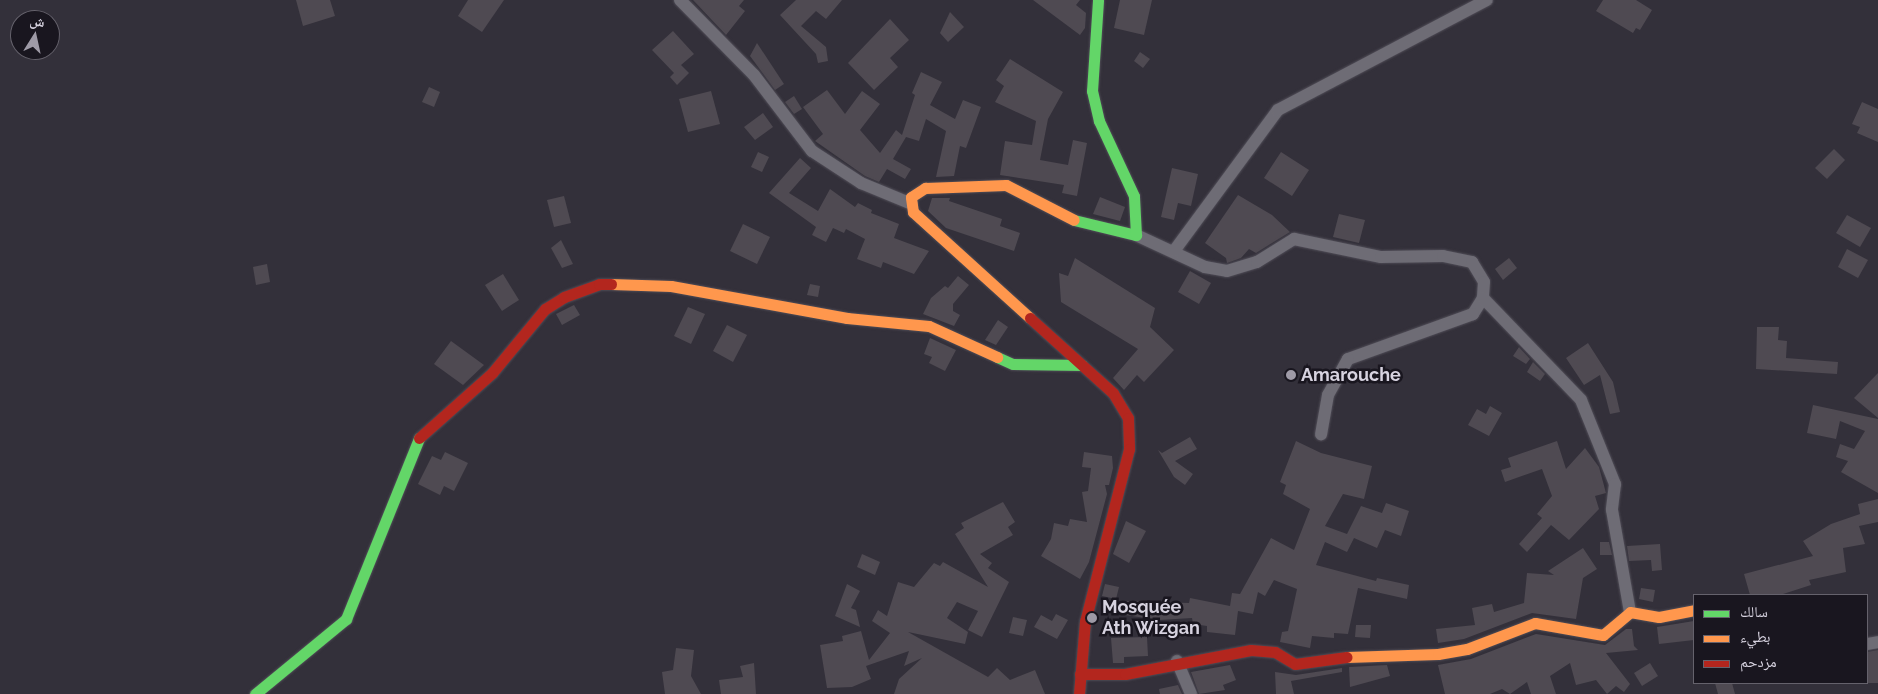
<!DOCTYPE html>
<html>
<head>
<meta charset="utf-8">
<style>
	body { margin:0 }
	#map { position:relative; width:1878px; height:694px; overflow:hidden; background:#33303a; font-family:Raleway,"Noto Naskh Arabic",sans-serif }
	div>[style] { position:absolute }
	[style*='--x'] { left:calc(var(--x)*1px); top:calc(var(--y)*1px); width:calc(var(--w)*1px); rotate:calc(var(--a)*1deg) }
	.building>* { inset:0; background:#4f4a52 }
	.roads { filter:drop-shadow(0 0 1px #504d57) drop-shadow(0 0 1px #504d57) }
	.street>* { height:12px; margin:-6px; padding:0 6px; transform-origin:6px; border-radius:6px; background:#6e6c75 }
	.fast>* { height:11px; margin:-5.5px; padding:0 5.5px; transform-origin:5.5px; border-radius:5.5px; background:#63d668 }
	.slow>* { height:11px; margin:-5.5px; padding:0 5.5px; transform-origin:5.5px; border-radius:5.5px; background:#ff974d }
	.jam>* { height:11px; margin:-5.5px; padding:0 5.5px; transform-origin:5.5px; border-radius:5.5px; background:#b3261e }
	.dots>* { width:14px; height:14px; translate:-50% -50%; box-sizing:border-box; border:2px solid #19161f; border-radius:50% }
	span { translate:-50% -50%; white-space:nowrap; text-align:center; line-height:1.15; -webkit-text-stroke:5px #19161f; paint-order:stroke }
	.poi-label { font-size:18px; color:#d7d3e0; font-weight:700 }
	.left { translate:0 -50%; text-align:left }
	.legend { position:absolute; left:1693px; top:594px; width:175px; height:90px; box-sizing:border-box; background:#19161f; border:1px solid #65626c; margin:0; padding:6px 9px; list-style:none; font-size:15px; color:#d7d3e0 }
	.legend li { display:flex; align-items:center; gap:10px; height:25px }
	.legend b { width:25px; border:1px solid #65626c }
	.north { position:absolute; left:10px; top:10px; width:50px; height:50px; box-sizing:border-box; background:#19161f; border:1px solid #65626c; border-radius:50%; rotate:10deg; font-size:14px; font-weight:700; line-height:20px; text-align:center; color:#d7d3e0 }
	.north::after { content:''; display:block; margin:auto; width:18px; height:22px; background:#9e9aa6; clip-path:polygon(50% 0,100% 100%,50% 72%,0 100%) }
</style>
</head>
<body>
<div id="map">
	<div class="building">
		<div style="clip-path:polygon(296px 0,330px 0,335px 16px,303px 26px)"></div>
		<div style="clip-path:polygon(468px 0,504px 0,482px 32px,458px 16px)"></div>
		<div style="clip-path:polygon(693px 0,744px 0,739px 6px,745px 11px,726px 35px)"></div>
		<div style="clip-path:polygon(796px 0,842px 0,826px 19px,816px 11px,801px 26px,826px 47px,828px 61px,818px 63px,816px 54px,780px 15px)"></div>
		<div style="clip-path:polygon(1033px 0,1080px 0,1076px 5px,1086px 13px,1085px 28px,1080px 35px)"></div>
		<div style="clip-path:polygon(1120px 0,1152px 0,1144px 35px,1114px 28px)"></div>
		<div style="clip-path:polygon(1603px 0,1636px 0,1652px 10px,1640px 30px,1636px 28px,1633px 33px,1596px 11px)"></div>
		<div style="clip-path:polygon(950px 12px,964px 27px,948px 42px,940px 33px)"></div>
		<div style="clip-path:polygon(890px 19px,909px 40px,890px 58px,898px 67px,874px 90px,848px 63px)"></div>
		<div style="clip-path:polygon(673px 31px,694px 54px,681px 65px,689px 73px,677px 85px,670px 77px,674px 73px,652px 50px)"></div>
		<div style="clip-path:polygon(757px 43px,784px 84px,775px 90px,750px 56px)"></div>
		<div style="clip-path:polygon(1140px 52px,1150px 59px,1143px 68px,1134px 61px)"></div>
		<div style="clip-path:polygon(1010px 59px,1063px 92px,1048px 119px,1040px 160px,1068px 165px,1073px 140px,1087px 143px,1077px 196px,1062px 193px,1064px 185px,1000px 175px,1005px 141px,1032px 145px,1036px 121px,995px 102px,1004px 86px,996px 80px)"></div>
		<div style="clip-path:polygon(921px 72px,942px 82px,930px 105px,955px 119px,963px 100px,981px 107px,966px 148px,960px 146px,954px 176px,936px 177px,946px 131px,926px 119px,919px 141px,906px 137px,893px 159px,911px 169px,905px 179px,887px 169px,879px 182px,865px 176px,815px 141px,823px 134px,803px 107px,827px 90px,845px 114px,862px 91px,880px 104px,860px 130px,880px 153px,896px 130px,902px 135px,915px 95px,912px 93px)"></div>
		<div style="clip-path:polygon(429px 87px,440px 92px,434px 107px,422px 102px)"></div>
		<div style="clip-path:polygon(711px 91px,720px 124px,688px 132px,679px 99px)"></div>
		<div style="clip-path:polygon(794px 96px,802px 109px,794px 114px,785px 102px)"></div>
		<div style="clip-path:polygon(1862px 102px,1878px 109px,1878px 142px,1857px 133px,1860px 127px,1852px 124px)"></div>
		<div style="clip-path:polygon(763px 113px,773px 127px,755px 140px,744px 127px)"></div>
		<div style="clip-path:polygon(1834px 149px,1845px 160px,1827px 179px,1815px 168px)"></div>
		<div style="clip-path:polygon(758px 152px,769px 157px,762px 172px,751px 167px)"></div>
		<div style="clip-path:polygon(1281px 152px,1309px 170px,1292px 196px,1264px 178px)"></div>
		<div style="clip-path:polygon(800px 158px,811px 168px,789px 193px,818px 211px,830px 189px,855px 207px,858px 203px,872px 210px,871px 213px,899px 224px,894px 238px,929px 251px,914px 274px,883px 262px,881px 268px,857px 259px,865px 239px,846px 229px,844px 233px,833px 228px,826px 242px,812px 235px,816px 227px,769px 193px)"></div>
		<div style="clip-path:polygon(1172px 168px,1198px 174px,1191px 206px,1178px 203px,1174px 220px,1161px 217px)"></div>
		<div style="clip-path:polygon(1238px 195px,1272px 215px,1290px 232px,1256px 253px,1249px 249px,1241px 258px,1227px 263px,1226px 258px,1205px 243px)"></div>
		<div style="clip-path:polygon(564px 196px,571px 223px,554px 227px,547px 200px)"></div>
		<div style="clip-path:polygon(1100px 197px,1125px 207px,1120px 221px,1093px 214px)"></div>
		<div style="clip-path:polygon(932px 198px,950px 198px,949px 201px,1002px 219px,1000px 226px,1020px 233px,1014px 251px,946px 228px,928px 211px)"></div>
		<div style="clip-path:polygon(1339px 214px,1365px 220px,1359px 243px,1333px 237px)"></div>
		<div style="clip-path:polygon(1847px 215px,1871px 228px,1860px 247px,1836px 233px)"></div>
		<div style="clip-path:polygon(743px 224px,770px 237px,757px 264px,730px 251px)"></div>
		<div style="clip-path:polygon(561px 240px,573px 264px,562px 268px,551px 248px)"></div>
		<div style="clip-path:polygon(1847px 249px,1868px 260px,1858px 278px,1838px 267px)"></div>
		<div style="clip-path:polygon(1075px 258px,1155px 308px,1150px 327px,1174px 350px,1144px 382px,1137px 375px,1124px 390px,1113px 378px,1138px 349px,1061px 302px,1059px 273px,1068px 276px)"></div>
		<div style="clip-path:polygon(1509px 258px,1517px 268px,1503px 280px,1495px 269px)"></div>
		<div style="clip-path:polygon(267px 264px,270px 282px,256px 285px,253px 267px)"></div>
		<div style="clip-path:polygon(1190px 271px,1211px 283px,1199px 304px,1178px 292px)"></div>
		<div style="clip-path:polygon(503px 274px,519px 300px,502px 311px,485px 285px)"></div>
		<div style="clip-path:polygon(958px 276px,969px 285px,953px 304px,953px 311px,960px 315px,954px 326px,923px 314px,931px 298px,945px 286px,948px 288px)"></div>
		<div style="clip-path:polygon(810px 284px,820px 286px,818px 297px,807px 295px)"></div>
		<div style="clip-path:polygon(574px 305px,580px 315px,562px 325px,556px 314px)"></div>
		<div style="clip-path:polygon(688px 307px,705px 314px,691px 344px,674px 336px)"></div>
		<div style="clip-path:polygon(998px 320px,1008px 327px,996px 345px,985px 340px)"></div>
		<div style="clip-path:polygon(727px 325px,747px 335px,733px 362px,713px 351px)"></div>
		<div style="clip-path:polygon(1757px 327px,1779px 327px,1778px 340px,1787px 341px,1786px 358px,1838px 362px,1837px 374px,1756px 369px)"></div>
		<div style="clip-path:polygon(930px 338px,956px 350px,945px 371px,929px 363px,932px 357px,924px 354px)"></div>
		<div style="clip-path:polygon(451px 341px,484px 365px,463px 385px,434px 364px)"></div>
		<div style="clip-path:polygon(1588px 343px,1613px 382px,1620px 412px,1610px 414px,1600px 375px,1584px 385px,1566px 358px)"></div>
		<div style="clip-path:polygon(1519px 347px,1530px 359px,1526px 364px,1513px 356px)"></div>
		<div style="clip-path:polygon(1533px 362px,1545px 374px,1540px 381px,1527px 372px)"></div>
		<div style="clip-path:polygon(1878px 373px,1878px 418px,1854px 398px)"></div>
		<div style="clip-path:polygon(1813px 405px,1878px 419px,1878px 493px,1841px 472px,1848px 461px,1836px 457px,1840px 444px,1854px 449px,1865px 431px,1840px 421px,1836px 439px,1807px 433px)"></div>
		<div style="clip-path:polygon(1490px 406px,1502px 413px,1489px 436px,1468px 425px,1477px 409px,1486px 414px)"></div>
		<div style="clip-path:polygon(1190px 437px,1197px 449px,1175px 461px,1193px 474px,1185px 485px,1174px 477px,1158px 450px,1162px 453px)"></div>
		<div style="clip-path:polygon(1296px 441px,1321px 453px,1372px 466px,1364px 499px,1343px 494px,1325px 526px,1347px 534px,1361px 506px,1382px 513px,1386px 503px,1409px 511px,1401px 536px,1385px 530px,1377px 548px,1354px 538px,1347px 552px,1325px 542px,1316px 565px,1376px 581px,1377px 578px,1409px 585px,1407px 599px,1358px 588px,1348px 634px,1334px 633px,1334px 638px,1312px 636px,1310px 648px,1280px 642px,1282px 632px,1288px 631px,1297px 589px,1274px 580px,1265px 596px,1258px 592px,1253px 614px,1238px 611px,1235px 635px,1207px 632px,1207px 626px,1193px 624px,1192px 618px,1159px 620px,1125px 615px,1126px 601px,1189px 603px,1190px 598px,1230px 606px,1232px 593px,1240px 594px,1271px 538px,1294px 550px,1310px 509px,1283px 494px,1286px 485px,1280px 482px)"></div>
		<div style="clip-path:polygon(1557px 441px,1566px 469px,1585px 448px,1599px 467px,1606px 493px,1595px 496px,1599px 509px,1569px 540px,1551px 525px,1527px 552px,1519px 544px,1542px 518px,1537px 514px,1552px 496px,1542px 469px,1505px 482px,1501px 470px,1511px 467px,1508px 458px)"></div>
		<div style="clip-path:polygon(445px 452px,468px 463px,454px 491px,444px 486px,440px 495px,418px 484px,432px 456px,441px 460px)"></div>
		<div style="clip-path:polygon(1084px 452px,1112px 456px,1113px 468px,1109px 485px,1105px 485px,1107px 494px,1089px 562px,1080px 579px,1041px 556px,1051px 539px,1054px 523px,1068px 526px,1070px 519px,1087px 522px,1082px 492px,1088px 491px,1091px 468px,1082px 467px)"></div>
		<div style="clip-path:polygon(1878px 499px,1878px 522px,1859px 526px,1865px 544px,1843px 548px,1846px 572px,1809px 580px,1811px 585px,1780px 595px,1750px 595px,1744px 574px,1813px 556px,1803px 541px,1831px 524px,1860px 514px,1858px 504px)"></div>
		<div style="clip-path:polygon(1003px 502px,1015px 522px,1008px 527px,1013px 535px,980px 554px,992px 563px,988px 568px,1009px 582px,982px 637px,968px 630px,978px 611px,957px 602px,947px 618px,968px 632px,965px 644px,908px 632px,988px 677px,997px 668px,1010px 680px,1035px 670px,1045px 694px,894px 694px,899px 679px,922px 658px,904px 666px,909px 651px,866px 666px,871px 679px,852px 687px,827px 688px,820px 645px,843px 641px,842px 636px,861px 631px,869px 660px,890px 633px,872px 621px,878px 610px,887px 616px,898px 582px,914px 587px,934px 563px,940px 566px,943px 562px,988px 587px,955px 534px,964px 528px,961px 523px)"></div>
		<div style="clip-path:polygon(1126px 521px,1146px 531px,1129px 563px,1113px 554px)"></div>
		<div style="clip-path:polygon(1600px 542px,1609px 542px,1612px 555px,1600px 555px)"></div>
		<div style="clip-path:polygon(1660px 544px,1662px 570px,1652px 571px,1651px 560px,1629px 561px,1627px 546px)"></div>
		<div style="clip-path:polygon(1583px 548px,1597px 569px,1583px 578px,1576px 619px,1532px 613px,1464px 639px,1438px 643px,1436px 629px,1475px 625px,1472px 608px,1492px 604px,1494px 612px,1524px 603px,1527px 573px,1554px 575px,1548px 571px)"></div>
		<div style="clip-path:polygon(862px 554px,880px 562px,875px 575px,857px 567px)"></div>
		<div style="clip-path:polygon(847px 584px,860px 591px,851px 608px,856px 610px,860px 627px,835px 616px)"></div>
		<div style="clip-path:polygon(1105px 584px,1119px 587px,1116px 599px,1102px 596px)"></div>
		<div style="clip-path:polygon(1641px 588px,1655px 590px,1653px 602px,1639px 599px)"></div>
		<div style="clip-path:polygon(1056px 614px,1068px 620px,1057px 639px,1034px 627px,1041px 615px,1052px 621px)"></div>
		<div style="clip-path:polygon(1013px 617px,1027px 620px,1023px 636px,1009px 633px)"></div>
		<div style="clip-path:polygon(1694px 621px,1694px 640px,1659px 644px,1657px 627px)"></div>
		<div style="clip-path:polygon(1356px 625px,1371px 625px,1370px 638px,1355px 637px)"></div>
		<div style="clip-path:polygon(1626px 629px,1632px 629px,1634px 646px,1638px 650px,1606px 653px,1630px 684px,1624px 692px,1616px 686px,1607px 694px,1596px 680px,1576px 685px,1570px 663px,1550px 676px,1556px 694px,1531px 694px,1527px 682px,1510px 694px,1502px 689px,1490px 694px,1445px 694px,1438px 665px,1471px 659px,1536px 634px,1605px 645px)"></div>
		<div style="clip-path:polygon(1147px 637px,1148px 656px,1124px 657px,1124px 663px,1113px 663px,1111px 638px)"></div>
		<div style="clip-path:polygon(676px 648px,694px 650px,691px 676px,701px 694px,665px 694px,662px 672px,673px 670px)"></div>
		<div style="clip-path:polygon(1878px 650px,1878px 683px,1867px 683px,1867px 652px)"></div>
		<div style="clip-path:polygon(754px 663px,756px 694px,721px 694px,719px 680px,743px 677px,740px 666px)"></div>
		<div style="clip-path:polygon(1650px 663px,1658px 676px,1642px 686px,1634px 673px)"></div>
		<div style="clip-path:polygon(1230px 665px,1236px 680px,1223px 685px,1225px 690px,1199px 694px,1191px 672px)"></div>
		<div style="clip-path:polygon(1387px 665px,1390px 676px,1350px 687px,1349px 667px)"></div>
		<div style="clip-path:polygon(1342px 668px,1342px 672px,1291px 681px,1294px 694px,1276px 694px,1275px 672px,1296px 675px)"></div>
		<div style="clip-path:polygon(1715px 683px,1732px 683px,1735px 694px,1718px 694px)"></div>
		<div style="clip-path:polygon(1178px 685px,1182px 694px,1160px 694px,1159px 689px)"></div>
	</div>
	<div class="roads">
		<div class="street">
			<div style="--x:680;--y:0;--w:105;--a:45.4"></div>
			<div style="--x:754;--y:75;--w:96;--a:52.7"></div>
			<div style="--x:812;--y:151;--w:59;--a:33.1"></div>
			<div style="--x:861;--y:183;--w:55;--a:22.4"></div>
			<div style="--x:1136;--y:235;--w:76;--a:24.9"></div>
			<div style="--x:1205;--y:267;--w:22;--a:10"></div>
			<div style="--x:1227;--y:271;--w:31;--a:-17"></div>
			<div style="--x:1257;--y:262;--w:44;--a:-31.9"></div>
			<div style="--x:1294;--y:239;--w:89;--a:11.7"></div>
			<div style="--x:1381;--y:257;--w:62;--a:-0.9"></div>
			<div style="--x:1443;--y:256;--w:30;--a:12"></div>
			<div style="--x:1472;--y:262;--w:23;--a:59"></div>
			<div style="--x:1484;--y:282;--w:16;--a:94"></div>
			<div style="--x:1483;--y:298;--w:19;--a:122"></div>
			<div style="--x:1473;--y:314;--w:133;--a:160.2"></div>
			<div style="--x:1348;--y:359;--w:41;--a:119.1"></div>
			<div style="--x:1328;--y:395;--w:40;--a:100"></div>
			<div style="--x:1174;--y:251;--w:175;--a:-53.6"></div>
			<div style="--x:1278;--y:110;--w:236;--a:-27.8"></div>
			<div style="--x:1483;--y:298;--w:141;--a:46.1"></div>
			<div style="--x:1581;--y:400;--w:91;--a:68"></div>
			<div style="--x:1615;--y:484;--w:26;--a:97"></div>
			<div style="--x:1612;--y:510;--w:104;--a:80"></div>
			<div style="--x:1867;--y:644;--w:11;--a:-10"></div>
			<div style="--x:1177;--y:661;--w:36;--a:67"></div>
		</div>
		<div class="fast">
			<div style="--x:1074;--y:220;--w:64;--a:13.6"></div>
			<div style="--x:1136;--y:235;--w:39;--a:-93"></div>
			<div style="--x:1134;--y:196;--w:83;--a:-115"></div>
			<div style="--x:1099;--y:121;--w:31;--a:-103"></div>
			<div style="--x:1092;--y:91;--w:91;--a:-86.2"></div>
			<div style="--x:997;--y:357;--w:17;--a:24"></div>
			<div style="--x:1013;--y:364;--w:69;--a:0.8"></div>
			<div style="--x:255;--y:694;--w:118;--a:-39.5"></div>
			<div style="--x:346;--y:619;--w:195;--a:-68"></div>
		</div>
		<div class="slow">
			<div style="--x:611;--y:284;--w:60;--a:1.9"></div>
			<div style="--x:671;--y:286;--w:179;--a:10.3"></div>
			<div style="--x:847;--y:318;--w:82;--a:5.6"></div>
			<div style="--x:929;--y:326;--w:75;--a:24.5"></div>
			<div style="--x:1030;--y:318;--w:158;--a:-137.8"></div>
			<div style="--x:913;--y:212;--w:15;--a:-98"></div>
			<div style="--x:911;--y:197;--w:17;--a:-33"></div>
			<div style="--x:925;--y:188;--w:81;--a:-2.1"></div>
			<div style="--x:1006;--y:185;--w:76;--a:27.2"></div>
			<div style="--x:1347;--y:657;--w:91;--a:-1.9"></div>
			<div style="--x:1438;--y:654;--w:29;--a:-10"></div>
			<div style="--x:1467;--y:649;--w:73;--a:-20.9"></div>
			<div style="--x:1535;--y:623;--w:69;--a:10"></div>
			<div style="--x:1603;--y:635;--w:35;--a:-40"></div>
			<div style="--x:1630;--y:612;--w:29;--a:10"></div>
			<div style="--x:1659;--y:617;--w:36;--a:-11"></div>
		</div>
		<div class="jam">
			<div style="--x:1030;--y:318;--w:112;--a:42.1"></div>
			<div style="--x:1113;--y:393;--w:29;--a:59"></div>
			<div style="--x:1128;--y:418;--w:31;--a:88"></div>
			<div style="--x:1129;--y:449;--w:178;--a:104.3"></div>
			<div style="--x:1085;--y:621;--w:73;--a:94.7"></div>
			<div style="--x:419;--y:438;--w:98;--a:-41.7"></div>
			<div style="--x:492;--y:373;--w:83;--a:-50.4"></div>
			<div style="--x:545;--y:309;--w:22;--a:-32"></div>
			<div style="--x:564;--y:297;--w:37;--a:-20"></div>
			<div style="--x:599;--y:284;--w:12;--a:0"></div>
			<div style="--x:1080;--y:674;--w:45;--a:0"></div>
			<div style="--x:1125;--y:674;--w:128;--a:-10.8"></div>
			<div style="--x:1251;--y:650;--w:24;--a:5"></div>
			<div style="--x:1275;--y:652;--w:23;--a:31"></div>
			<div style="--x:1295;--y:664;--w:52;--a:-7.7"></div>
		</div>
	</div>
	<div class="dots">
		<div style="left:1291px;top:375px;background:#9e9aa6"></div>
		<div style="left:1092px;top:618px;background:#9e9aa6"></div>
	</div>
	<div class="poi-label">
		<span class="left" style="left:1301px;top:375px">Amarouche</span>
		<span class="left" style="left:1102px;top:618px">Mosquée<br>Ath Wizgan</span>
	</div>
	<ul class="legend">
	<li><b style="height:6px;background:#63d668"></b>سالك</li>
	<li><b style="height:6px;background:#ff974d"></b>بطيء</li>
	<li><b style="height:6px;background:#b3261e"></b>مزدحم</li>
	</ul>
	<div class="north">ش</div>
</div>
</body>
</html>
